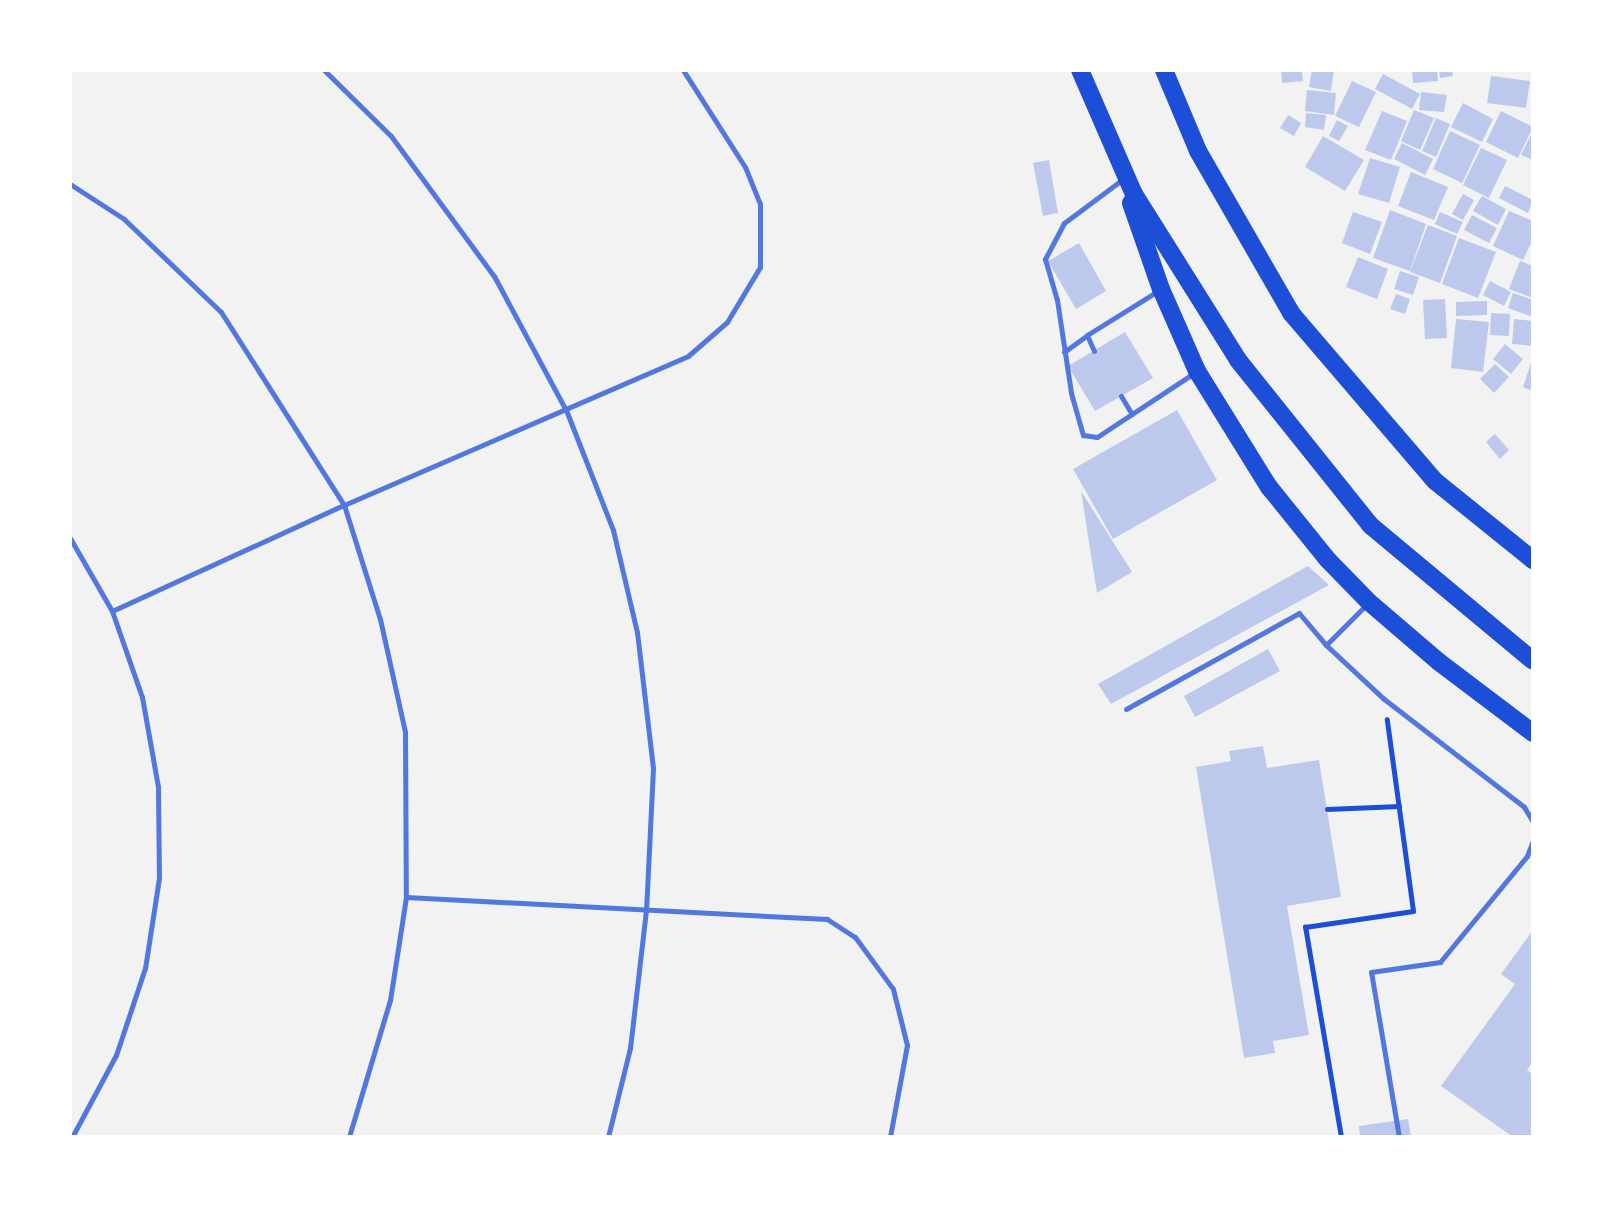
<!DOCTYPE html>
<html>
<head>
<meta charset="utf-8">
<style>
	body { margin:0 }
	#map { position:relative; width:1603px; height:1207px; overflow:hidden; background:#f2f2f2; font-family:"Varela Round",sans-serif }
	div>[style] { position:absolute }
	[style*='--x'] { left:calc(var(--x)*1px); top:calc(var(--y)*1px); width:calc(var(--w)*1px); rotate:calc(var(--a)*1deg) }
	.building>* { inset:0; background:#bdc9ec }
	.path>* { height:4.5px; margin:-2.25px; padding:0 2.25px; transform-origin:2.25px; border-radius:2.25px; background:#1d4ed8 }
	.service>* { height:5px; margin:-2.5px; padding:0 2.5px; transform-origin:2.5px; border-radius:2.5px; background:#5277de }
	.primary>* { height:18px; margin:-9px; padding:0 9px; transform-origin:9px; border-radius:9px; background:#1d4ed8 }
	span { translate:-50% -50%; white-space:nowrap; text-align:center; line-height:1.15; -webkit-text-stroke:5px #fff; paint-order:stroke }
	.frame { position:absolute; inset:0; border:72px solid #fff; pointer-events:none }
</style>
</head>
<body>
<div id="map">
	<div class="building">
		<div style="clip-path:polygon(1281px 70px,1302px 70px,1303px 81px,1282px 83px)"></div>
		<div style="clip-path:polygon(1312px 70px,1334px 70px,1331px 91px,1309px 87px)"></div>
		<div style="clip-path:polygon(1412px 70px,1437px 70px,1438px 81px,1413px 83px)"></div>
		<div style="clip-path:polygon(1439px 70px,1452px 70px,1453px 76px,1440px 78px)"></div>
		<div style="clip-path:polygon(1383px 74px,1420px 94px,1412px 109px,1375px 89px)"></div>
		<div style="clip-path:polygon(1491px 76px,1530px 81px,1526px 108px,1487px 103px)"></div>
		<div style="clip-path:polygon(1352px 81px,1376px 92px,1359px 127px,1335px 116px)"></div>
		<div style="clip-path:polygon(1307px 90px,1336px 93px,1334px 115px,1305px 111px)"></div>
		<div style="clip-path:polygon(1421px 92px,1447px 95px,1444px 112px,1419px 110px)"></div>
		<div style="clip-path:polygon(1463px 103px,1493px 119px,1482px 142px,1451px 127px)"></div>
		<div style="clip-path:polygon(1414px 110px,1434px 118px,1420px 150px,1401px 141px)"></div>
		<div style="clip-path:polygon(1382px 111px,1407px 121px,1391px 160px,1365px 150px)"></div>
		<div style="clip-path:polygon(1501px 111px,1533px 127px,1518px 158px,1486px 142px)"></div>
		<div style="clip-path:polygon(1306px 113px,1326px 115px,1324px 130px,1305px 127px)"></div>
		<div style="clip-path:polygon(1288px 115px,1301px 123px,1294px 136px,1280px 128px)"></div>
		<div style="clip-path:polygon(1436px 118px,1450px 124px,1436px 157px,1422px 151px)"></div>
		<div style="clip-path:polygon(1337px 120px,1348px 126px,1339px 141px,1329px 136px)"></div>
		<div style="clip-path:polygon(1450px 131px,1480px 145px,1462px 183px,1433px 169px)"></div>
		<div style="clip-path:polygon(1533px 131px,1533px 160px,1521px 155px)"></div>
		<div style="clip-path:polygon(1323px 136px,1364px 160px,1345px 191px,1305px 167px)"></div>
		<div style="clip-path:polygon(1402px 143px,1433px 159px,1425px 175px,1394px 159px)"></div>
		<div style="clip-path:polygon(1481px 148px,1507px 160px,1489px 198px,1463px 185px)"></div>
		<div style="clip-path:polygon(1370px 158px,1400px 167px,1389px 203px,1358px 194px)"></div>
		<div style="clip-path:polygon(1049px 160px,1058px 213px,1043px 216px,1033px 163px)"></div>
		<div style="clip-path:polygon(1411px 172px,1448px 187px,1434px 220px,1398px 206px)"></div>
		<div style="clip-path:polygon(1505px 186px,1533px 200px,1528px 213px,1499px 198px)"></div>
		<div style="clip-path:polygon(1463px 194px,1474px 200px,1463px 220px,1452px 214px)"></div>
		<div style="clip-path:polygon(1482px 196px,1506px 209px,1498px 225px,1473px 211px)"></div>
		<div style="clip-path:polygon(1390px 210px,1426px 224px,1410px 271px,1373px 258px)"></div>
		<div style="clip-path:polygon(1509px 211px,1533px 221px,1533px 239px,1523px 260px,1493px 246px)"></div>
		<div style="clip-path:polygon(1353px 212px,1382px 222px,1370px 254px,1342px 243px)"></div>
		<div style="clip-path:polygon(1440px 212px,1463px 222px,1457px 234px,1435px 224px)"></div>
		<div style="clip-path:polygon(1472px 215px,1497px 228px,1489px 243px,1464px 230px)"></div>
		<div style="clip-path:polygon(1428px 225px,1457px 236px,1440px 283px,1410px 272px)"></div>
		<div style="clip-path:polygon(1459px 238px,1496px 252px,1478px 298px,1442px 284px)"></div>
		<div style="clip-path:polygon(1079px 243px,1106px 291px,1076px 309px,1048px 261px)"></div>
		<div style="clip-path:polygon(1358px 257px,1388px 269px,1377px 299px,1346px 287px)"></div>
		<div style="clip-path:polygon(1520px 261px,1533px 266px,1533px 298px,1509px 289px)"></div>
		<div style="clip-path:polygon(1400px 271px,1419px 277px,1413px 295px,1394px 289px)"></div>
		<div style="clip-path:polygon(1490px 281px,1511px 292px,1504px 306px,1483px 295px)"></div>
		<div style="clip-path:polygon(1513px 293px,1533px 300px,1533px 317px,1508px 308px)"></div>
		<div style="clip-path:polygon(1396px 294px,1410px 299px,1405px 314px,1390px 309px)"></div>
		<div style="clip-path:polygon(1445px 299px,1447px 338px,1425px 339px,1423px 300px)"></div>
		<div style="clip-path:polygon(1487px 301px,1487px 315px,1456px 316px,1456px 302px)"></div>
		<div style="clip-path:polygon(1491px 313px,1510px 314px,1509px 336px,1490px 335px)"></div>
		<div style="clip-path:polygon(1456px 319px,1489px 322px,1483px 372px,1451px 368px)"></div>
		<div style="clip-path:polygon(1514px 319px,1533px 321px,1533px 346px,1512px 344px)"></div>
		<div style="clip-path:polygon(1125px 332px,1153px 378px,1095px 411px,1068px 366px)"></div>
		<div style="clip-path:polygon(1505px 344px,1523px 359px,1511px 374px,1493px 359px)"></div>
		<div style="clip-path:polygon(1531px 363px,1533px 363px,1533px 391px,1523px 387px)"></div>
		<div style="clip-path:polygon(1495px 364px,1509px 377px,1494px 393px,1480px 379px)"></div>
		<div style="clip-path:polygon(1177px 410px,1217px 480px,1113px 539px,1073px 469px)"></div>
		<div style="clip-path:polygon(1495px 434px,1509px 450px,1500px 459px,1486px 442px)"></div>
		<div style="clip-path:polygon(1081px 491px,1132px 572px,1097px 593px)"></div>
		<div style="clip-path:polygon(1308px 566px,1329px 585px,1111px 704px,1098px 684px)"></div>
		<div style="clip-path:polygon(1268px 649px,1280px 671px,1195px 717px,1184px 696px)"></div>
		<div style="clip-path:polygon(1263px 746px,1267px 768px,1319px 760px,1341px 897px,1287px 906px,1309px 1035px,1273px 1041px,1275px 1053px,1244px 1058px,1196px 767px,1231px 761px,1229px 751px)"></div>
		<div style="clip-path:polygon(1533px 930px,1533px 1061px,1527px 1070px,1533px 1075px,1533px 1137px,1513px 1137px,1441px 1086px,1515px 984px,1501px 974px)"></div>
		<div style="clip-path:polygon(1408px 1119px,1411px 1137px,1360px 1137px,1359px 1126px)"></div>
	</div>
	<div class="path">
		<div style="--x:1327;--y:809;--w:72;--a:-2.4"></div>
		<div style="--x:1341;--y:1137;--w:213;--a:-99.7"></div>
		<div style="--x:1305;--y:927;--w:109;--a:-8.4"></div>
		<div style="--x:1413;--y:911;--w:193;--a:-97.8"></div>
	</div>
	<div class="service">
		<div style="--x:324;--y:70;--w:94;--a:44.6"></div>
		<div style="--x:391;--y:136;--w:174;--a:53.7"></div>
		<div style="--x:494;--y:276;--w:152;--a:61.8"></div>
		<div style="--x:566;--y:410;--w:129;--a:68.6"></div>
		<div style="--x:613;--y:530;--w:105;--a:76.8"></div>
		<div style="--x:637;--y:632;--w:137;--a:83.3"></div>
		<div style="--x:653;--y:768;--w:142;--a:92.8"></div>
		<div style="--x:646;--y:910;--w:139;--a:96.6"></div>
		<div style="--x:630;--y:1048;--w:92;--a:103.9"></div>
		<div style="--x:1123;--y:179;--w:74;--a:143.3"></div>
		<div style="--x:1064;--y:223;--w:41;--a:117.8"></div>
		<div style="--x:1045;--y:259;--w:43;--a:73.7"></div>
		<div style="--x:1057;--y:300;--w:94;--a:81.4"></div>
		<div style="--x:1071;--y:393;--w:44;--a:74.1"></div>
		<div style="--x:1083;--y:435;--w:14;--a:8"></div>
		<div style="--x:1097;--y:437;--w:116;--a:-33.4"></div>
		<div style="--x:70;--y:184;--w:64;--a:32.9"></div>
		<div style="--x:124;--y:219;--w:134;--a:43.8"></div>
		<div style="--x:221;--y:312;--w:229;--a:57.5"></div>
		<div style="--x:344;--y:505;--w:120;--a:72.5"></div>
		<div style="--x:380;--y:619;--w:116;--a:77.5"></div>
		<div style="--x:405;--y:732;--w:165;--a:89.7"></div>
		<div style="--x:406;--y:897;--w:104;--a:98.8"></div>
		<div style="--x:390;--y:1000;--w:143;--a:106.7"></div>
		<div style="--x:1094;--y:351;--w:17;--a:-114"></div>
		<div style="--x:1087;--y:335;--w:84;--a:-31.8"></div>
		<div style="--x:1064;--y:352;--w:29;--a:-36"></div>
		<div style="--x:1121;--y:396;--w:21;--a:59"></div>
		<div style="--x:70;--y:538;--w:84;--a:60.1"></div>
		<div style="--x:112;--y:611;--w:91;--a:70.8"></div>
		<div style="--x:142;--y:697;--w:91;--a:79.9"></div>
		<div style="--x:158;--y:787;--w:91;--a:89.4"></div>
		<div style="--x:159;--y:878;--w:91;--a:98.8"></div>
		<div style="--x:145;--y:968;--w:92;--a:108.4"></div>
		<div style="--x:116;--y:1055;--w:93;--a:118.2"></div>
		<div style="--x:112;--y:611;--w:255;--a:-24.6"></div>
		<div style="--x:344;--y:505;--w:375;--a:-23.4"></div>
		<div style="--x:688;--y:356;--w:52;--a:-41.1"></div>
		<div style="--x:727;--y:322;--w:64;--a:-59"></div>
		<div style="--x:760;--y:267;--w:63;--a:-90"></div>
		<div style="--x:760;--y:204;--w:40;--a:-112"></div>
		<div style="--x:745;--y:167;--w:115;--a:-122.6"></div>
		<div style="--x:1326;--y:645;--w:57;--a:-45"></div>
		<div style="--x:1126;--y:709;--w:198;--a:-29"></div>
		<div style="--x:1299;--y:613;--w:42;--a:49.8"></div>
		<div style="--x:1326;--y:645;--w:79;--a:43"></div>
		<div style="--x:1384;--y:699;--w:177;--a:37.6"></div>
		<div style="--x:1524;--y:807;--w:17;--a:59"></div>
		<div style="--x:406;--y:897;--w:422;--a:3"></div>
		<div style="--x:827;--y:919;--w:33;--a:33"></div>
		<div style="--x:855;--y:937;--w:64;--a:53.8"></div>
		<div style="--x:893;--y:989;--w:58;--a:76"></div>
		<div style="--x:907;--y:1045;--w:94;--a:100.5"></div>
		<div style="--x:1399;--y:1137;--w:167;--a:-99.6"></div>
		<div style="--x:1371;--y:972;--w:70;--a:-8.2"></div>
		<div style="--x:1440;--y:962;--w:137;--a:-50.6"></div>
		<div style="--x:1527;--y:856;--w:17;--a:-69"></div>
	</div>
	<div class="primary">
		<div style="--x:1080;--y:70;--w:135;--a:66.5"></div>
		<div style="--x:1134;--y:194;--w:196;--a:57.9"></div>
		<div style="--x:1238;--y:360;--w:211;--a:51.3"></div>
		<div style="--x:1370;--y:525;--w:212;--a:39.8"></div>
		<div style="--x:1164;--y:70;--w:88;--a:67.2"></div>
		<div style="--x:1198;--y:151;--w:187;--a:60.1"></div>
		<div style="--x:1291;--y:313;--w:221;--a:49.4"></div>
		<div style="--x:1435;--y:481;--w:126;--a:38.9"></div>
		<div style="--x:1131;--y:203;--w:91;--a:70.8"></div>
		<div style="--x:1161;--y:289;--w:90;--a:66.3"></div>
		<div style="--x:1197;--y:371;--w:137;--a:58.2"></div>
		<div style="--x:1269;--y:487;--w:94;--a:51.1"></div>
		<div style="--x:1328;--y:560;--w:59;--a:45.7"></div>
		<div style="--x:1369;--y:602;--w:92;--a:40.6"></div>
		<div style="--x:1439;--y:662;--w:118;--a:37.1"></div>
	</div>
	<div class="frame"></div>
</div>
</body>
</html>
